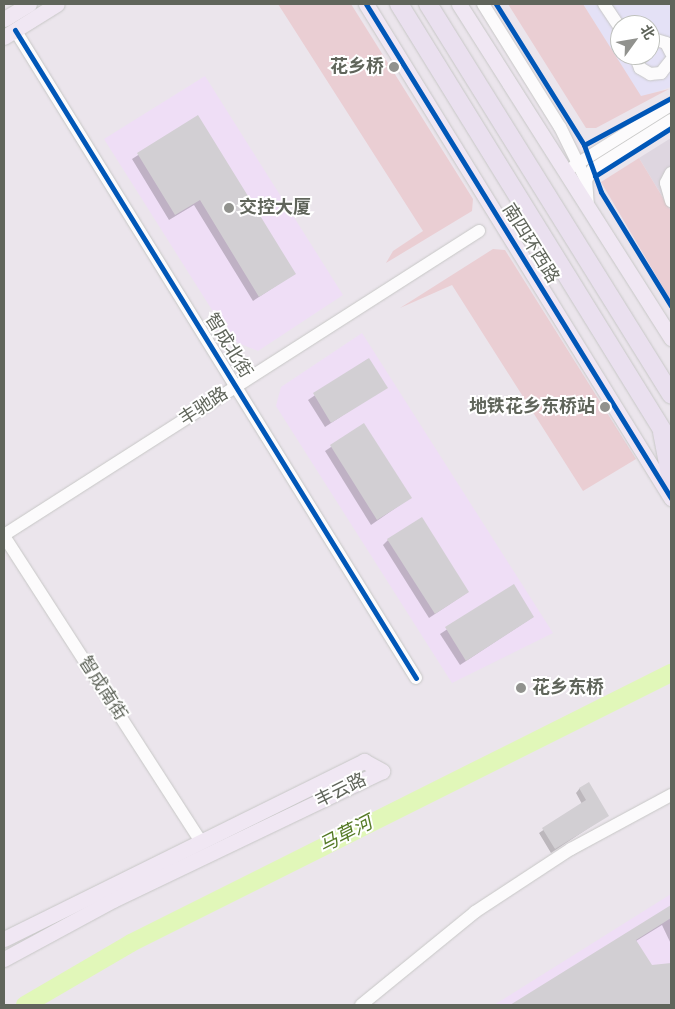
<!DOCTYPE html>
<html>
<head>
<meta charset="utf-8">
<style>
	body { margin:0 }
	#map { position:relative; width:675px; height:1009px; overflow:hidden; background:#ebe5ec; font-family:"Alegreya Sans","Noto Sans SC",sans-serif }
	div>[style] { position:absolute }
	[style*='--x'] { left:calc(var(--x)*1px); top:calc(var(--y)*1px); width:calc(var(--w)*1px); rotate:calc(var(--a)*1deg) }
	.commercial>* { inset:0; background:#efdef6 }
	.education>* { inset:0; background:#ded6e0 }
	.medical>* { inset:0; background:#e4e1f6 }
	.green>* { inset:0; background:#eaced3 }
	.shadow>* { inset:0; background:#0003 }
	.river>* { height:18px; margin:-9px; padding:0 9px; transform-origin:9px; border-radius:9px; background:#e1f7b9 }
	.building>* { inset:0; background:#d2cfd3 }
	.roads { filter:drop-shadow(0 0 1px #c7c7c6) drop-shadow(0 0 1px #c7c7c6) }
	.minor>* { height:12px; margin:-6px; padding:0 6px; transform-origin:6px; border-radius:6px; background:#fcfbfc }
	.major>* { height:15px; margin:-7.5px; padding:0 7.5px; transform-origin:7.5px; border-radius:7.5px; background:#f0e7f3 }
	.highway>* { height:18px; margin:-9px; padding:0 9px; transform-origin:9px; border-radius:9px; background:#eae0ef }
	.cycleway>* { height:5px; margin:-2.5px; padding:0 2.5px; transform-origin:2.5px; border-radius:2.5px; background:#0057b8 }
	.dots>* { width:14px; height:14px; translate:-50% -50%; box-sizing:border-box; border:2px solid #fff; border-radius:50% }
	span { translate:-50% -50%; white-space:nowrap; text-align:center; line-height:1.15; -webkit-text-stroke:4px #fff; paint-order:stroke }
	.poi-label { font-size:18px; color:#60655b; font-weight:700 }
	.right { translate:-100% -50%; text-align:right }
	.left { translate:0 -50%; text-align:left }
	.street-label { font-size:18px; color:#60655b }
	.water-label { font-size:19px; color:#557a26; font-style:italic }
	.frame { position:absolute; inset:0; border:5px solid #60655b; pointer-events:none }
	.north { position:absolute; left:610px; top:15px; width:50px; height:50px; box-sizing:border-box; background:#fff; border:1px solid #bfc1bd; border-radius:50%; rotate:58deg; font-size:14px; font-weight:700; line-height:20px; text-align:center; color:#60655b }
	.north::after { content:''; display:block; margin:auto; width:18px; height:22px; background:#91928e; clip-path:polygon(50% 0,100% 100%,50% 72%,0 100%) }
</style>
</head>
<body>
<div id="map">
	<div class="commercial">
		<div style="clip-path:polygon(205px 76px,343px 295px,258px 351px,231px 340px,104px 139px)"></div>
		<div style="clip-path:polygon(362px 333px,553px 633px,452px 683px,276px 406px,281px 387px)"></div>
		<div style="clip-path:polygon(671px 894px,671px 1005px,494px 1005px)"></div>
	</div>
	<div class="education">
		<div style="clip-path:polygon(671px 138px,671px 211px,639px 158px)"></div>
	</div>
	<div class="medical">
		<div style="clip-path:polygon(evenodd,583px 4px,671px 4px,671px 87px,641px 97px,583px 4px,620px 25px,650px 25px,650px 55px,620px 55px,620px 25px)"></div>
	</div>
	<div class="green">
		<div style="clip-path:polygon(278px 4px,351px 4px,473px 199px,472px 211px,386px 263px,393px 251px,423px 231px)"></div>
		<div style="clip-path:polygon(508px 4px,583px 4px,641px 96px,669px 89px,596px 128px,586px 128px)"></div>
		<div style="clip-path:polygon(639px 158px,671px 211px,671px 301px,601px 182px)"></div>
		<div style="clip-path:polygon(493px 249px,505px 250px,636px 459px,583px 491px,452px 285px,400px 308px)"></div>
	</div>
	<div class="shadow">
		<div style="clip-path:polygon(197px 117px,294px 274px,253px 301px,194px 205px,169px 220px,132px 159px)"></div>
		<div style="clip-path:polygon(368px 359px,386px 387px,325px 427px,308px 400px)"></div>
		<div style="clip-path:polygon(364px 425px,410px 498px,371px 525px,325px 451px)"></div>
		<div style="clip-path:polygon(388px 540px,468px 592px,429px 618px,383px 545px)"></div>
		<div style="clip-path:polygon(513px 586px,533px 617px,460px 665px,440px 634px)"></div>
		<div style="clip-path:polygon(580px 788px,608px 815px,551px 853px,539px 833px,582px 804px,576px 793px)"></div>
		<div style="clip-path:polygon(671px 906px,671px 944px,662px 925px,636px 941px,651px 967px,671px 965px,671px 1005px,512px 1005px)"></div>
	</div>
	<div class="river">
		<div style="--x:25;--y:1005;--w:123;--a:-30.3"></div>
		<div style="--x:131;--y:943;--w:604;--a:-26.57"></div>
	</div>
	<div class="building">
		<div style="clip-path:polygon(198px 115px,296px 274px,259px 297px,200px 200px,175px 215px,137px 153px)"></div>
		<div style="clip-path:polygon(369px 358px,388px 388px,331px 423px,313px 393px)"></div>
		<div style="clip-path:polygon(364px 423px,412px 498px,377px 520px,330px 445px)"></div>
		<div style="clip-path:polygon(422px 517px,469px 592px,435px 614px,387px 539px)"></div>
		<div style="clip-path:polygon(514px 584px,534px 617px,466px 661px,445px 627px)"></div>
		<div style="clip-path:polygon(589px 782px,609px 816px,555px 849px,542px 828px,586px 800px,579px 788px)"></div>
		<div style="clip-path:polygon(671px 905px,671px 918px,636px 940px,652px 965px,671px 963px,671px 1005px,510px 1005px)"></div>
	</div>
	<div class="roads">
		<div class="minor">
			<div style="--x:483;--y:4;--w:145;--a:58"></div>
			<div style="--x:560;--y:127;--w:59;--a:63.9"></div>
			<div style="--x:604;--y:4;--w:29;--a:56"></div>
			<div style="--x:15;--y:30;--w:762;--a:58.25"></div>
			<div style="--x:650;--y:38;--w:17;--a:17"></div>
			<div style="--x:666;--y:43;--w:11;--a:63"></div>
			<div style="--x:635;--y:55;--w:14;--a:69"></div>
			<div style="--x:640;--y:68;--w:12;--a:31"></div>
			<div style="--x:650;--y:74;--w:11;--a:-5"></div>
			<div style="--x:661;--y:73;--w:16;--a:-52"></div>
			<div style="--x:574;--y:166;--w:115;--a:-32.2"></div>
			<div style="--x:671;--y:173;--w:11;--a:117"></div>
			<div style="--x:666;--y:183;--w:19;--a:74"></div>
			<div style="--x:588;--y:207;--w:27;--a:-94"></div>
			<div style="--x:586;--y:180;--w:13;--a:-58"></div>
			<div style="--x:593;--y:169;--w:92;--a:-32.1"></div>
			<div style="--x:4;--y:535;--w:564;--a:-32.62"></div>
			<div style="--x:4;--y:536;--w:364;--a:57.2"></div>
			<div style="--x:361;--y:1005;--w:147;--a:-39.2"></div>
			<div style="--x:475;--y:912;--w:115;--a:-33.3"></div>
			<div style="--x:571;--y:849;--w:114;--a:-28.4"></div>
		</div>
		<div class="major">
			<div style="--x:366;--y:4;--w:581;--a:58.31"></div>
			<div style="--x:459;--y:4;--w:396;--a:57.6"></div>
			<div style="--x:4;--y:19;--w:29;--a:-31"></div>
			<div style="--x:4;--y:37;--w:62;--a:-31.9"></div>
			<div style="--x:4;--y:939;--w:402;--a:-26.3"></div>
			<div style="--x:364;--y:761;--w:21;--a:29"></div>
			<div style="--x:4;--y:959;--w:124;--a:-28.4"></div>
			<div style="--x:113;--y:900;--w:298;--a:-25.6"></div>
		</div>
		<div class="highway">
			<div style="--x:399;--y:4;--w:517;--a:58.28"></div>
			<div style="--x:428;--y:4;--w:460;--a:58.1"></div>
			<div style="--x:662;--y:432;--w:48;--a:79.2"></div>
		</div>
	</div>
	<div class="cycleway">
		<div style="--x:366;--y:4;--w:581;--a:58.31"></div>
		<div style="--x:496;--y:4;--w:166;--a:58"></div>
		<div style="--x:584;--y:145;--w:50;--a:70.1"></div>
		<div style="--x:601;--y:192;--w:134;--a:58.4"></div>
		<div style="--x:15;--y:30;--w:762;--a:58.25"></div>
		<div style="--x:584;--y:145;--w:99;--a:-28.4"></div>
		<div style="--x:595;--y:176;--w:90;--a:-32.3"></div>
	</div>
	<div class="dots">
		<div style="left:394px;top:67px;background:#91928e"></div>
		<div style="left:229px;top:208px;background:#91928e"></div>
		<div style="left:605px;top:407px;background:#91928e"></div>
		<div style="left:521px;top:688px;background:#91928e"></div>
	</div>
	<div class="poi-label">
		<span class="right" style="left:384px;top:67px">花乡桥</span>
		<span class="left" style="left:239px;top:208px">交控大厦</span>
		<span class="right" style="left:595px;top:407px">地铁花乡东桥站</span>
		<span class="left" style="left:532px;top:688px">花乡东桥</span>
	</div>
	<div class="street-label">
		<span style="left:530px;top:244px;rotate:58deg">南四环西路</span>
		<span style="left:228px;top:346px;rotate:58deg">智成北街</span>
		<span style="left:204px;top:407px;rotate:-33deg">丰驰路</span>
		<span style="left:102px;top:689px;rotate:57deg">智成南街</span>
		<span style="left:341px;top:791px;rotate:-26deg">丰云路</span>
	</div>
	<div class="water-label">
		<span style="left:346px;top:835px;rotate:-27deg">马草河</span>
	</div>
	<div class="frame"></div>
	<div class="north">北</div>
</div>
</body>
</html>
